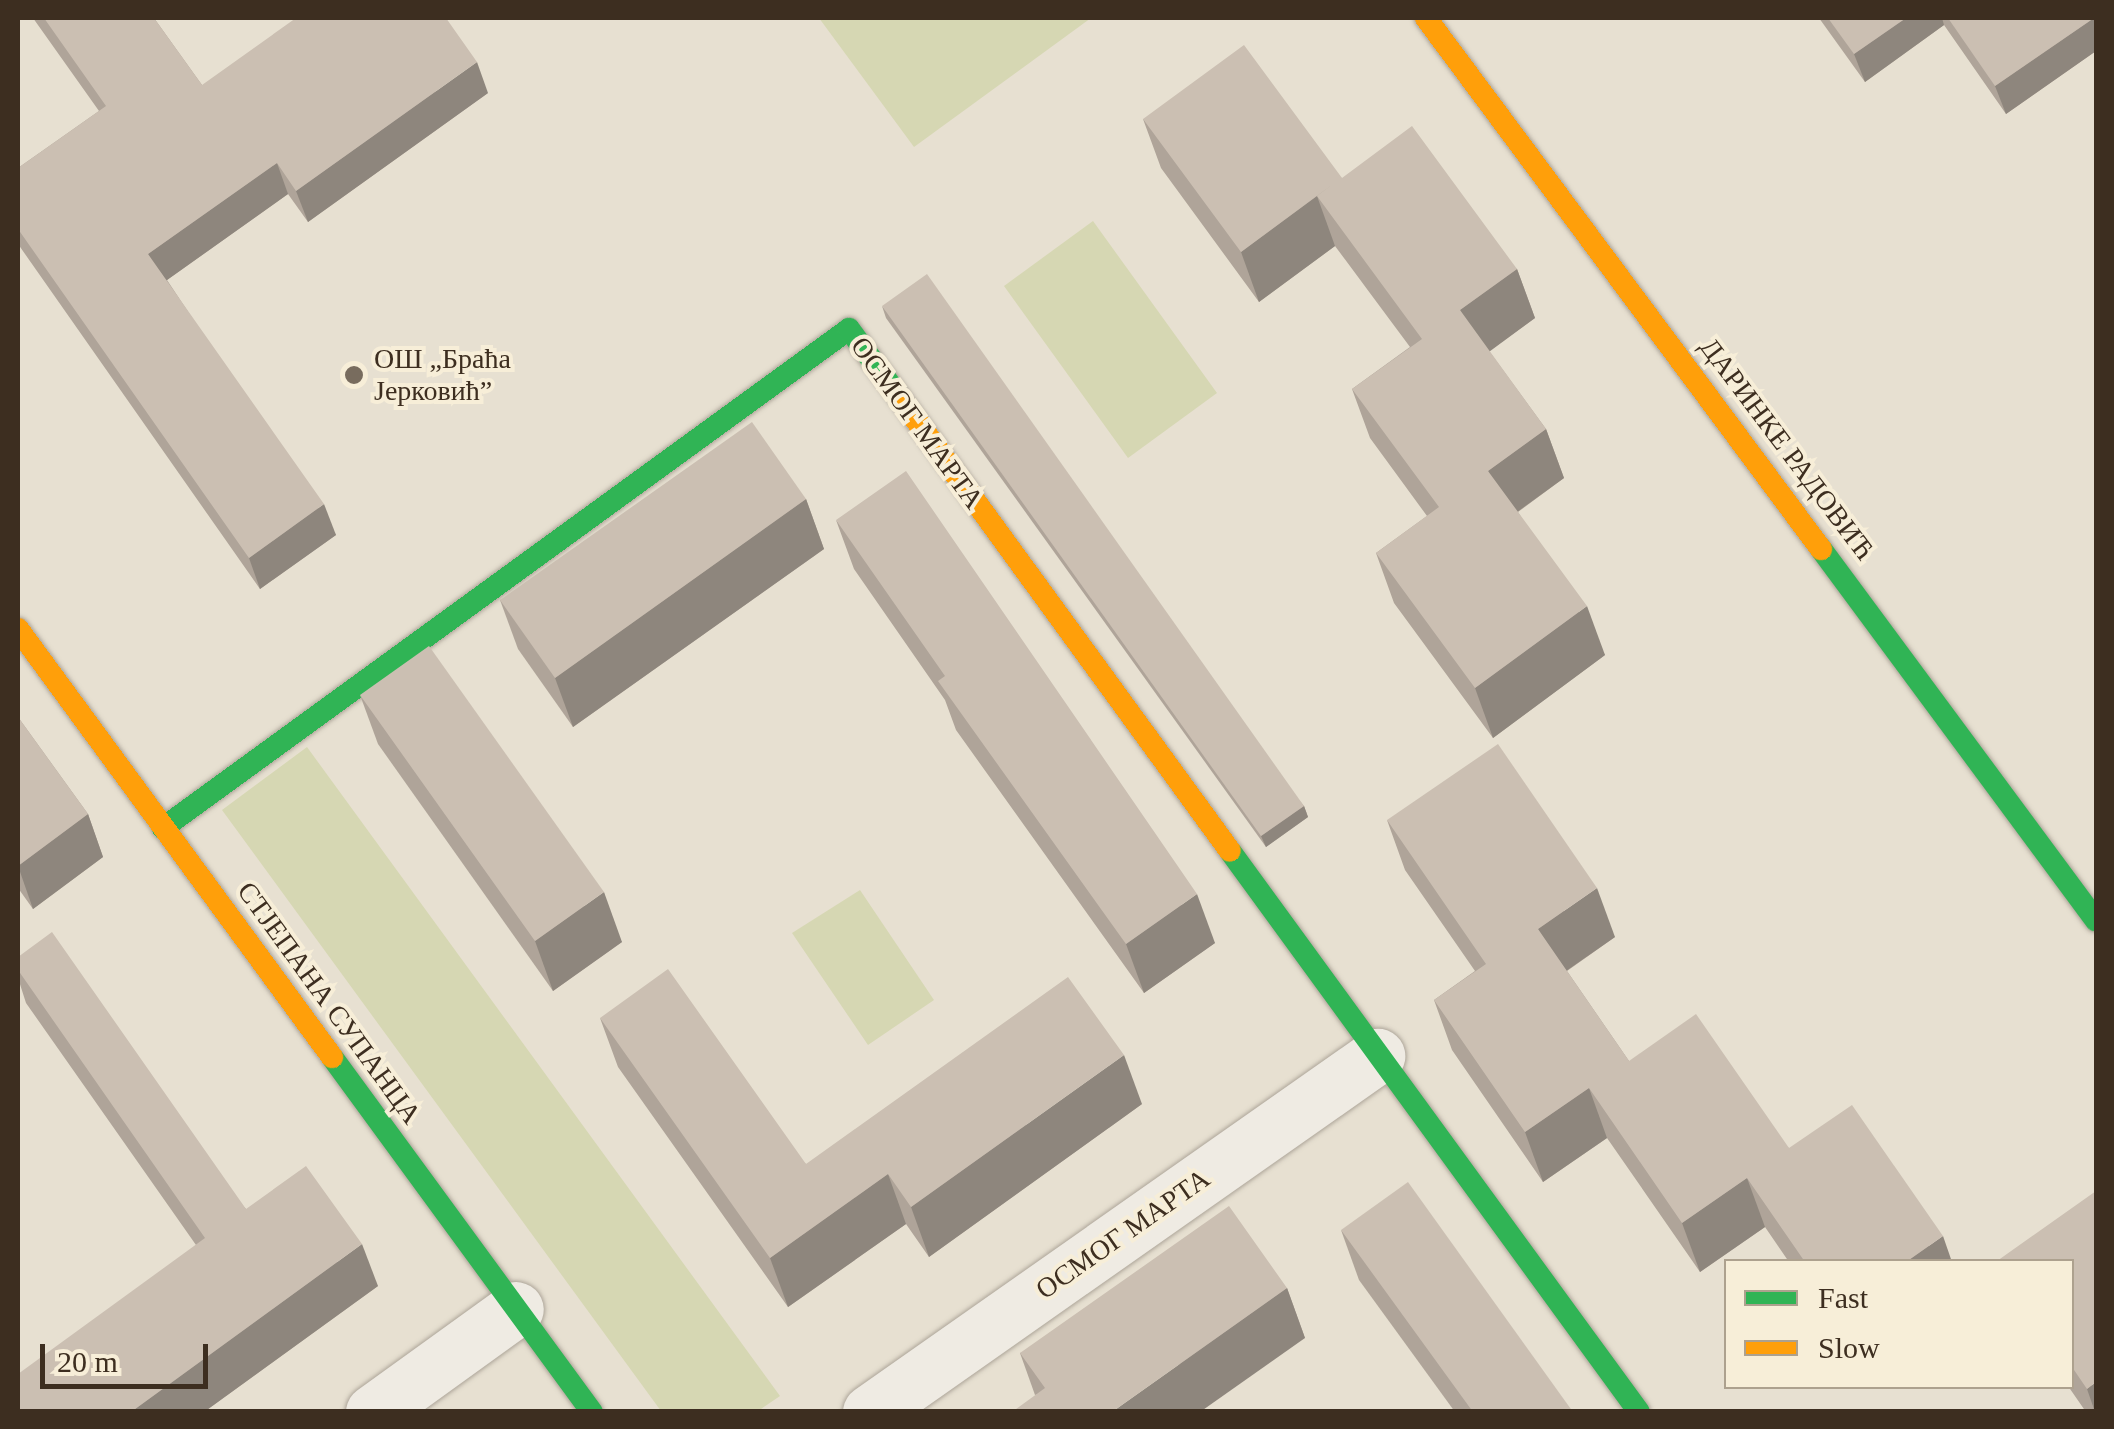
<!DOCTYPE html>
<html>
<head>
<meta charset="utf-8">
<style>
	body { margin:0 }
	#map { position:relative; width:2114px; height:1429px; overflow:hidden; background:#e7e0d1; font-family:Georgia,serif }
	div>[style] { position:absolute }
	[style*='--x'] { left:calc(var(--x)*1px); top:calc(var(--y)*1px); width:calc(var(--w)*1px); rotate:calc(var(--a)*1deg) }
	.green>* { inset:0; background:#d6d7b3 }
	.roads { filter:drop-shadow(0 0 2px #ada599) drop-shadow(0 0 2px #ada599) }
	.street>* { height:55px; margin:-27.5px; padding:0 27.5px; transform-origin:27.5px; border-radius:27.5px; background:#efebe3 }
	.fast>* { height:22px; margin:-11px; padding:0 11px; transform-origin:11px; border-radius:11px; background:#30b455 }
	.slow>* { height:22px; margin:-11px; padding:0 11px; transform-origin:11px; border-radius:11px; background:#ff9f0a }
	.wall>* { inset:0; background:#afa499 }
	.shaded-wall>* { inset:0; background:#8e867d }
	.building>* { inset:0; background:#cbbfb2 }
	.dots>* { width:28px; height:28px; translate:-50% -50%; box-sizing:border-box; border:5px solid #f7eed8; border-radius:50% }
	span { translate:-50% -50%; white-space:nowrap; text-align:center; line-height:1.15; -webkit-text-stroke:8px #f7eed8; paint-order:stroke }
	.poi-label { font-size:28px; color:#3d2e20 }
	.left { translate:0 -50%; text-align:left }
	.street-label { font-size:28px; color:#3d2e20 }
	.frame { position:absolute; inset:0; border:20px solid #3d2e20; pointer-events:none }
	.legend { position:absolute; left:1724px; top:1259px; width:350px; height:130px; box-sizing:border-box; background:#f7eed8; border:2px solid #ada18e; margin:0; padding:12px 18px; list-style:none; font-size:30px; color:#3d2e20 }
	.legend li { display:flex; align-items:center; gap:20px; height:50px }
	.legend b { width:50px; border:2px solid #ada18e }
	.scale { position:absolute; left:40px; top:1344px; width:168px; height:45px; box-sizing:border-box; border:5px solid #3d2e20; border-top:0; padding-left:12px; font-size:30px; line-height:35px; white-space:nowrap; color:#3d2e20; -webkit-text-stroke:8px #f7eed8; paint-order:stroke }
</style>
</head>
<body>
<div id="map">
	<div class="green">
		<div style="clip-path:polygon(819px 18px,1091px 18px,914px 147px)"></div>
		<div style="clip-path:polygon(1093px 221px,1217px 393px,1128px 458px,1004px 286px)"></div>
		<div style="clip-path:polygon(307px 747px,780px 1396px,758px 1411px,661px 1411px,222px 810px)"></div>
		<div style="clip-path:polygon(860px 890px,934px 1000px,868px 1045px,792px 933px)"></div>
	</div>
	<div class="roads">
		<div class="street">
			<div style="--x:373;--y:1412;--w:176;--a:-35.8"></div>
			<div style="--x:870;--y:1412;--w:620;--a:-35.08"></div>
		</div>
		<div class="fast">
			<div style="--x:1821;--y:549;--w:462;--a:53.5"></div>
			<div style="--x:163;--y:828;--w:848;--a:-36.03"></div>
			<div style="--x:849;--y:329;--w:86;--a:53.5"></div>
			<div style="--x:1230;--y:851;--w:694;--a:53.91"></div>
			<div style="--x:332;--y:1057;--w:440;--a:53.8"></div>
		</div>
		<div class="slow">
			<div style="--x:1426;--y:18;--w:662;--a:53.36"></div>
			<div style="--x:900;--y:398;--w:560;--a:53.93"></div>
			<div style="--x:18;--y:629;--w:531;--a:53.73"></div>
		</div>
	</div>
	<div class="wall">
		<div style="clip-path:polygon(33px 18px,154px 18px,202px 85px,488px 93px,308px 222px,288px 194px,167px 280px,336px 535px,260px 589px,18px 244px,18px 168px,99px 111px)"></div>
		<div style="clip-path:polygon(1819px 18px,2096px 18px,2096px 51px,2006px 114px,1944px 25px,1865px 82px)"></div>
		<div style="clip-path:polygon(1143px 119px,1342px 178px,1517px 269px,1535px 318px,1489px 351px,1546px 429px,1564px 478px,1518px 512px,1605px 655px,1493px 738px,1394px 603px,1376px 553px,1427px 516px,1370px 438px,1352px 389px,1410px 347px,1335px 246px,1259px 302px,1161px 168px)"></div>
		<div style="clip-path:polygon(882px 306px,1304px 806px,1308px 817px,1266px 847px,886px 318px)"></div>
		<div style="clip-path:polygon(806px 499px,824px 549px,573px 727px,518px 649px,500px 600px)"></div>
		<div style="clip-path:polygon(836px 520px,1215px 943px,1144px 993px,956px 730px,945px 700px,854px 569px)"></div>
		<div style="clip-path:polygon(360px 695px,622px 942px,553px 991px,378px 744px)"></div>
		<div style="clip-path:polygon(18px 717px,88px 814px,103px 857px,33px 909px,18px 888px)"></div>
		<div style="clip-path:polygon(1387px 820px,1615px 937px,1567px 971px,1629px 1061px,1789px 1148px,1952px 1262px,1789px 1262px,1765px 1227px,1700px 1272px,1607px 1138px,1543px 1182px,1452px 1050px,1434px 1000px,1475px 971px,1405px 870px)"></div>
		<div style="clip-path:polygon(18px 957px,246px 1209px,378px 1286px,204px 1412px,18px 1412px,196px 1245px,26px 1003px,18px 978px)"></div>
		<div style="clip-path:polygon(600px 1018px,806px 1164px,1142px 1104px,929px 1257px,906px 1224px,788px 1307px,618px 1067px)"></div>
		<div style="clip-path:polygon(1341px 1230px,1573px 1412px,1455px 1412px,1359px 1280px)"></div>
		<div style="clip-path:polygon(2072px 1262px,2096px 1412px,2086px 1412px,2068px 1386px,2072px 1386px)"></div>
		<div style="clip-path:polygon(1287px 1288px,1305px 1338px,1035px 1395px,1020px 1353px)"></div>
	</div>
	<div class="shaded-wall">
		<div style="clip-path:polygon(1906px 18px,1942px 18px,1944px 25px,1865px 82px,1854px 54px)"></div>
		<div style="clip-path:polygon(2094px 18px,2096px 18px,2096px 51px,2006px 114px,1995px 86px)"></div>
		<div style="clip-path:polygon(477px 62px,488px 93px,308px 222px,296px 191px)"></div>
		<div style="clip-path:polygon(277px 163px,288px 194px,160px 285px,148px 254px)"></div>
		<div style="clip-path:polygon(1317px 196px,1335px 246px,1259px 302px,1241px 252px)"></div>
		<div style="clip-path:polygon(1517px 269px,1535px 318px,1478px 360px,1460px 310px)"></div>
		<div style="clip-path:polygon(1546px 429px,1564px 478px,1506px 520px,1488px 471px)"></div>
		<div style="clip-path:polygon(806px 499px,824px 549px,573px 727px,555px 678px)"></div>
		<div style="clip-path:polygon(324px 504px,336px 535px,260px 589px,249px 558px)"></div>
		<div style="clip-path:polygon(1587px 606px,1605px 655px,1493px 738px,1475px 688px)"></div>
		<div style="clip-path:polygon(1304px 806px,1308px 817px,1266px 847px,1261px 836px)"></div>
		<div style="clip-path:polygon(88px 814px,103px 857px,33px 909px,18px 866px)"></div>
		<div style="clip-path:polygon(1597px 888px,1615px 937px,1556px 978px,1538px 929px)"></div>
		<div style="clip-path:polygon(604px 892px,622px 942px,553px 991px,535px 941px)"></div>
		<div style="clip-path:polygon(1197px 894px,1215px 943px,1144px 993px,1126px 944px)"></div>
		<div style="clip-path:polygon(1124px 1055px,1142px 1104px,929px 1257px,911px 1207px)"></div>
		<div style="clip-path:polygon(1589px 1088px,1607px 1138px,1543px 1182px,1525px 1132px)"></div>
		<div style="clip-path:polygon(888px 1174px,906px 1224px,788px 1307px,770px 1258px)"></div>
		<div style="clip-path:polygon(1747px 1178px,1765px 1227px,1700px 1272px,1682px 1223px)"></div>
		<div style="clip-path:polygon(1943px 1236px,1952px 1262px,1906px 1262px)"></div>
		<div style="clip-path:polygon(362px 1244px,378px 1286px,204px 1412px,131px 1412px)"></div>
		<div style="clip-path:polygon(1287px 1288px,1305px 1338px,1200px 1412px,1112px 1412px)"></div>
		<div style="clip-path:polygon(2096px 1382px,2096px 1412px,2095px 1412px,2087px 1389px)"></div>
	</div>
	<div class="building">
		<div style="clip-path:polygon(44px 18px,154px 18px,202px 85px,296px 18px,446px 18px,477px 62px,296px 191px,277px 163px,148px 254px,324px 504px,249px 558px,18px 229px,18px 168px,106px 106px)"></div>
		<div style="clip-path:polygon(1828px 18px,1906px 18px,1854px 54px)"></div>
		<div style="clip-path:polygon(1948px 18px,2094px 18px,1995px 86px)"></div>
		<div style="clip-path:polygon(1244px 45px,1342px 178px,1412px 126px,1517px 269px,1460px 310px,1546px 429px,1488px 471px,1587px 606px,1475px 688px,1376px 553px,1439px 507px,1352px 389px,1422px 339px,1317px 196px,1333px 184px,1241px 252px,1143px 119px)"></div>
		<div style="clip-path:polygon(927px 274px,1304px 806px,1261px 836px,882px 306px)"></div>
		<div style="clip-path:polygon(752px 422px,806px 499px,555px 678px,500px 600px)"></div>
		<div style="clip-path:polygon(906px 471px,1197px 894px,1126px 944px,938px 681px,945px 676px,836px 520px)"></div>
		<div style="clip-path:polygon(429px 646px,604px 892px,535px 941px,360px 695px)"></div>
		<div style="clip-path:polygon(18px 717px,88px 814px,18px 866px)"></div>
		<div style="clip-path:polygon(1498px 744px,1597px 888px,1538px 929px,1629px 1061px,1696px 1014px,1789px 1148px,1852px 1105px,1943px 1236px,1906px 1262px,1805px 1262px,1747px 1178px,1682px 1223px,1589px 1088px,1525px 1132px,1434px 1000px,1486px 964px,1387px 820px)"></div>
		<div style="clip-path:polygon(52px 932px,246px 1209px,306px 1166px,362px 1244px,131px 1412px,18px 1412px,18px 1374px,205px 1238px,18px 970px,18px 957px)"></div>
		<div style="clip-path:polygon(668px 969px,806px 1164px,1068px 977px,1124px 1055px,911px 1207px,888px 1174px,770px 1258px,600px 1018px)"></div>
		<div style="clip-path:polygon(1408px 1182px,1573px 1412px,1473px 1412px,1341px 1230px)"></div>
		<div style="clip-path:polygon(2096px 1191px,2096px 1382px,2087px 1389px,2072px 1367px,2072px 1262px,1997px 1261px)"></div>
		<div style="clip-path:polygon(1229px 1206px,1287px 1288px,1112px 1412px,1012px 1412px,1045px 1388px,1020px 1353px)"></div>
	</div>
	<div class="dots">
		<div style="left:354px;top:375px;background:#786c5e"></div>
	</div>
	<div class="poi-label">
		<span class="left" style="left:374px;top:375px">ОШ „Браћа<br>Јерковић”</span>
	</div>
	<div class="street-label">
		<span style="left:917px;top:423px;rotate:54deg">ОСМОГ МАРТА</span>
		<span style="left:1787px;top:449px;rotate:53deg">ДАРИНКЕ РАДОВИЋ</span>
		<span style="left:329px;top:1003px;rotate:54deg">СТЈЕПАНА СУПАНЦА</span>
		<span style="left:1123px;top:1234px;rotate:-35deg">ОСМОГ МАРТА</span>
	</div>
	<div class="frame"></div>
	<ul class="legend">
	<li><b style="height:12px;background:#30b455"></b>Fast</li>
	<li><b style="height:12px;background:#ff9f0a"></b>Slow</li>
	</ul>
	<div class="scale">20 m</div>
</div>
</body>
</html>
